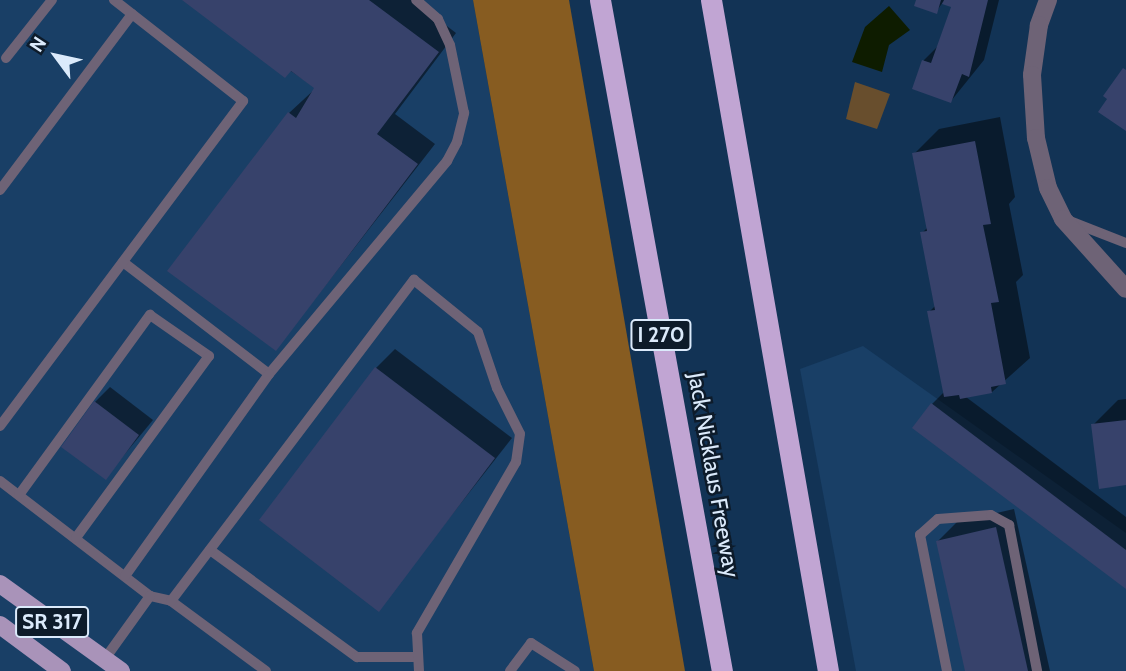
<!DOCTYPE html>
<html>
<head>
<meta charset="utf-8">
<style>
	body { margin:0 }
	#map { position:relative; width:1126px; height:671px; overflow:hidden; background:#123355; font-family:Cabin,sans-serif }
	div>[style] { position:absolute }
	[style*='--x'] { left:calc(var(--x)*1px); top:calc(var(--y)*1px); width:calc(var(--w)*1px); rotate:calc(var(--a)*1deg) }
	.built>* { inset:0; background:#193f66 }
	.green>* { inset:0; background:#684e2d }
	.forest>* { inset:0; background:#875c21 }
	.water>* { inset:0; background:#0e1c00 }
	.shadow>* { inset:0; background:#0007 }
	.building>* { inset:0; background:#37426b }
	.service>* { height:10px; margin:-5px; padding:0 5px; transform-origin:5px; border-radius:5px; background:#6e6376 }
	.minor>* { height:18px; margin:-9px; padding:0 9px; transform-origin:9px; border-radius:9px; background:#6e6376 }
	.primary>* { height:18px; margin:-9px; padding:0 9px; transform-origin:9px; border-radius:9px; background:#a993b9 }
	.motorway>* { height:21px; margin:-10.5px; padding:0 10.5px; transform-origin:10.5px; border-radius:10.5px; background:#c1a5d3 }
	span { translate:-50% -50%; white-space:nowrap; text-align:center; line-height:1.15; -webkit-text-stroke:5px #0d1b2a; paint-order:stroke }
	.shield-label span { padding:2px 5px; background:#0d1b2a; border:2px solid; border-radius:5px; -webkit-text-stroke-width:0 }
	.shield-label { font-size:21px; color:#dbeafb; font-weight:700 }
	.street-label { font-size:23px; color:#dbeafb }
	.north { position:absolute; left:21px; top:21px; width:70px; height:70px; -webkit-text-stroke:5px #0d1b2a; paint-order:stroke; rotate:303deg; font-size:19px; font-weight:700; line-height:28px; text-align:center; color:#dbeafb }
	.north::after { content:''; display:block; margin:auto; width:24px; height:32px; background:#dbeafb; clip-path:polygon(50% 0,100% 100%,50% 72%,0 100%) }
</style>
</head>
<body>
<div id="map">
	<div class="built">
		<div style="clip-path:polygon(0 0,473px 0,594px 671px,0 671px)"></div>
		<div style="clip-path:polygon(863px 346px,1126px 533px,1126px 671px,856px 671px,800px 369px)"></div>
	</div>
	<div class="green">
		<div style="clip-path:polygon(855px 82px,890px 94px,877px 129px,846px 119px)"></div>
	</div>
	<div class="forest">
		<div style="clip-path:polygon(473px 0,569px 0,685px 671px,594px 671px)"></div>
	</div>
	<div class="water">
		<div style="clip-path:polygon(889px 6px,910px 30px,889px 45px,882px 72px,852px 62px,865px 27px)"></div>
	</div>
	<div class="shadow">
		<div style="clip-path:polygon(185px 0,413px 0,456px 33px,395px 114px,435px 144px,276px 349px,289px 113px,316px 88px)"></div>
		<div style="clip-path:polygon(918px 0,999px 0,984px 60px,951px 101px,915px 88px,924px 60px,939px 45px,953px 6px,943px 2px,936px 12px)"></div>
		<div style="clip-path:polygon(1000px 117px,1015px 197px,1009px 204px,1023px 275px,1016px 282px,1030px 358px,992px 392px,962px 394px,1126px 517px,1126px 587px,932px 404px,944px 392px,929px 312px,936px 305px,922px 233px,928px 227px,914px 154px,939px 129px)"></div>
		<div style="clip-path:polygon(395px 349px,512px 438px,378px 609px,376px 368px)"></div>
		<div style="clip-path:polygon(110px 387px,153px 420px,105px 478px,95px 402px)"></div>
		<div style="clip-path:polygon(1126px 399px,1126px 483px,1093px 425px,1118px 400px)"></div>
		<div style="clip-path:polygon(1014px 509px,1050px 671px,967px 671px,938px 541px,957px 522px)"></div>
	</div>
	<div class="building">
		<div style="clip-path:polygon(182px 0,369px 0,439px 52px,377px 134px,418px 164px,276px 351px,167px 271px,288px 112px,296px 118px,314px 88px,291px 71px,285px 78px)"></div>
		<div style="clip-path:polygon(916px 0,941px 0,937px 14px,914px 6px)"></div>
		<div style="clip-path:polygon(944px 0,988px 0,969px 77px,962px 74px,951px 103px,912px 89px,922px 60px,931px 63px,951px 7px,942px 4px)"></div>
		<div style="clip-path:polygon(1123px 68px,1126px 70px,1126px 131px,1098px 112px,1107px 99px,1103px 96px)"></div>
		<div style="clip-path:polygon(975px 141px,991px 224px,983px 225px,999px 302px,991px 303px,1006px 384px,991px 387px,992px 393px,960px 399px,959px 395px,944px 397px,927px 311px,935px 310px,920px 232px,927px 231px,912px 153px)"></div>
		<div style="clip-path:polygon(375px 367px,495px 458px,379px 612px,259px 520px)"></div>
		<div style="clip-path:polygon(94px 401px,139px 435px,106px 480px,61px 447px)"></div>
		<div style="clip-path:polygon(931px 403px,1126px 550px,1126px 589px,912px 428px)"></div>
		<div style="clip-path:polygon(1126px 420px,1126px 485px,1099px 489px,1091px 424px)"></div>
		<div style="clip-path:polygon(996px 527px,1028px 671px,965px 671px,936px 541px)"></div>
	</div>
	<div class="service">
		<div style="--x:6;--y:58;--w:74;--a:-51.6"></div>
		<div style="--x:0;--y:190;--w:220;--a:-53.1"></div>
		<div style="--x:1067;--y:220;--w:63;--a:21.3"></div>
		<div style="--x:123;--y:262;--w:184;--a:37.5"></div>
		<div style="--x:269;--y:374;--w:278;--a:-50.1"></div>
		<div style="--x:447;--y:161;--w:21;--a:-62"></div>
		<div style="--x:457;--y:142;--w:30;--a:-76"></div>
		<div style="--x:464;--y:113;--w:69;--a:-101.6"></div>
		<div style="--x:450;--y:45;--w:29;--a:-115"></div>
		<div style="--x:438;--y:19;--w:29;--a:-139"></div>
		<div style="--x:0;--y:426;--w:406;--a:-53.2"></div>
		<div style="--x:243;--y:101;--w:164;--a:-141.9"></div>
		<div style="--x:0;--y:481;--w:189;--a:37.5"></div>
		<div style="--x:150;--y:596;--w:22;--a:13"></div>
		<div style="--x:171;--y:601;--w:118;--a:36.4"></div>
		<div style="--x:19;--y:495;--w:223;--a:-54"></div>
		<div style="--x:150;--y:315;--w:72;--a:34.8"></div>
		<div style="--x:209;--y:356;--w:225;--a:126.2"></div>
		<div style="--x:210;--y:550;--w:182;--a:36.1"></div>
		<div style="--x:357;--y:657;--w:61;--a:0"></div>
		<div style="--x:125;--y:576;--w:248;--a:-54.5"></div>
		<div style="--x:171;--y:601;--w:403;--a:-52.9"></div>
		<div style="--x:414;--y:280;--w:82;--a:39.1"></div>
		<div style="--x:478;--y:332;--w:59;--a:71.3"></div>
		<div style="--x:497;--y:388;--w:51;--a:63.4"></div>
		<div style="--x:520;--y:434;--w:28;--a:98"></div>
		<div style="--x:516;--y:462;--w:198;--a:120.1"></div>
		<div style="--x:417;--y:633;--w:38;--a:87"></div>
		<div style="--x:104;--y:660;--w:79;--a:-54.3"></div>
		<div style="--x:510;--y:671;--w:35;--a:-53"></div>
		<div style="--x:531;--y:643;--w:52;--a:32.5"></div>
		<div style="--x:947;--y:671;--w:139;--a:-101.2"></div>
		<div style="--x:920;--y:535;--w:24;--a:-42"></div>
		<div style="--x:938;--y:519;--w:53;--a:-4.3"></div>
		<div style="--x:991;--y:515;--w:21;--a:29"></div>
		<div style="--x:1009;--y:525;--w:149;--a:79.1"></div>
	</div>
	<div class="minor">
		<div style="--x:1048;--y:0;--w:27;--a:110"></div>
		<div style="--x:1039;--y:25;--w:50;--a:98"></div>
		<div style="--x:1032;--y:75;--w:63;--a:86.4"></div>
		<div style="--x:1036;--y:138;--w:51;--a:76.5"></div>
		<div style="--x:1048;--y:188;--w:34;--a:64"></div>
		<div style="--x:1063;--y:219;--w:94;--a:48"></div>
	</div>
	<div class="primary">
		<div style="--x:0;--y:584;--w:149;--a:35.7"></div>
		<div style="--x:0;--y:625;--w:77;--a:36.6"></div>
	</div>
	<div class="motorway">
		<div style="--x:600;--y:0;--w:682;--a:79.7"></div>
		<div style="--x:711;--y:0;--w:681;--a:80.11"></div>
	</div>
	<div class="shield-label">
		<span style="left:661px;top:335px">I 270</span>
		<span style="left:52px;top:622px">SR 317</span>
	</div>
	<div class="street-label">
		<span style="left:714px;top:475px;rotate:80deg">Jack Nicklaus Freeway</span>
	</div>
	<div class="north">N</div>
</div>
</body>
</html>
